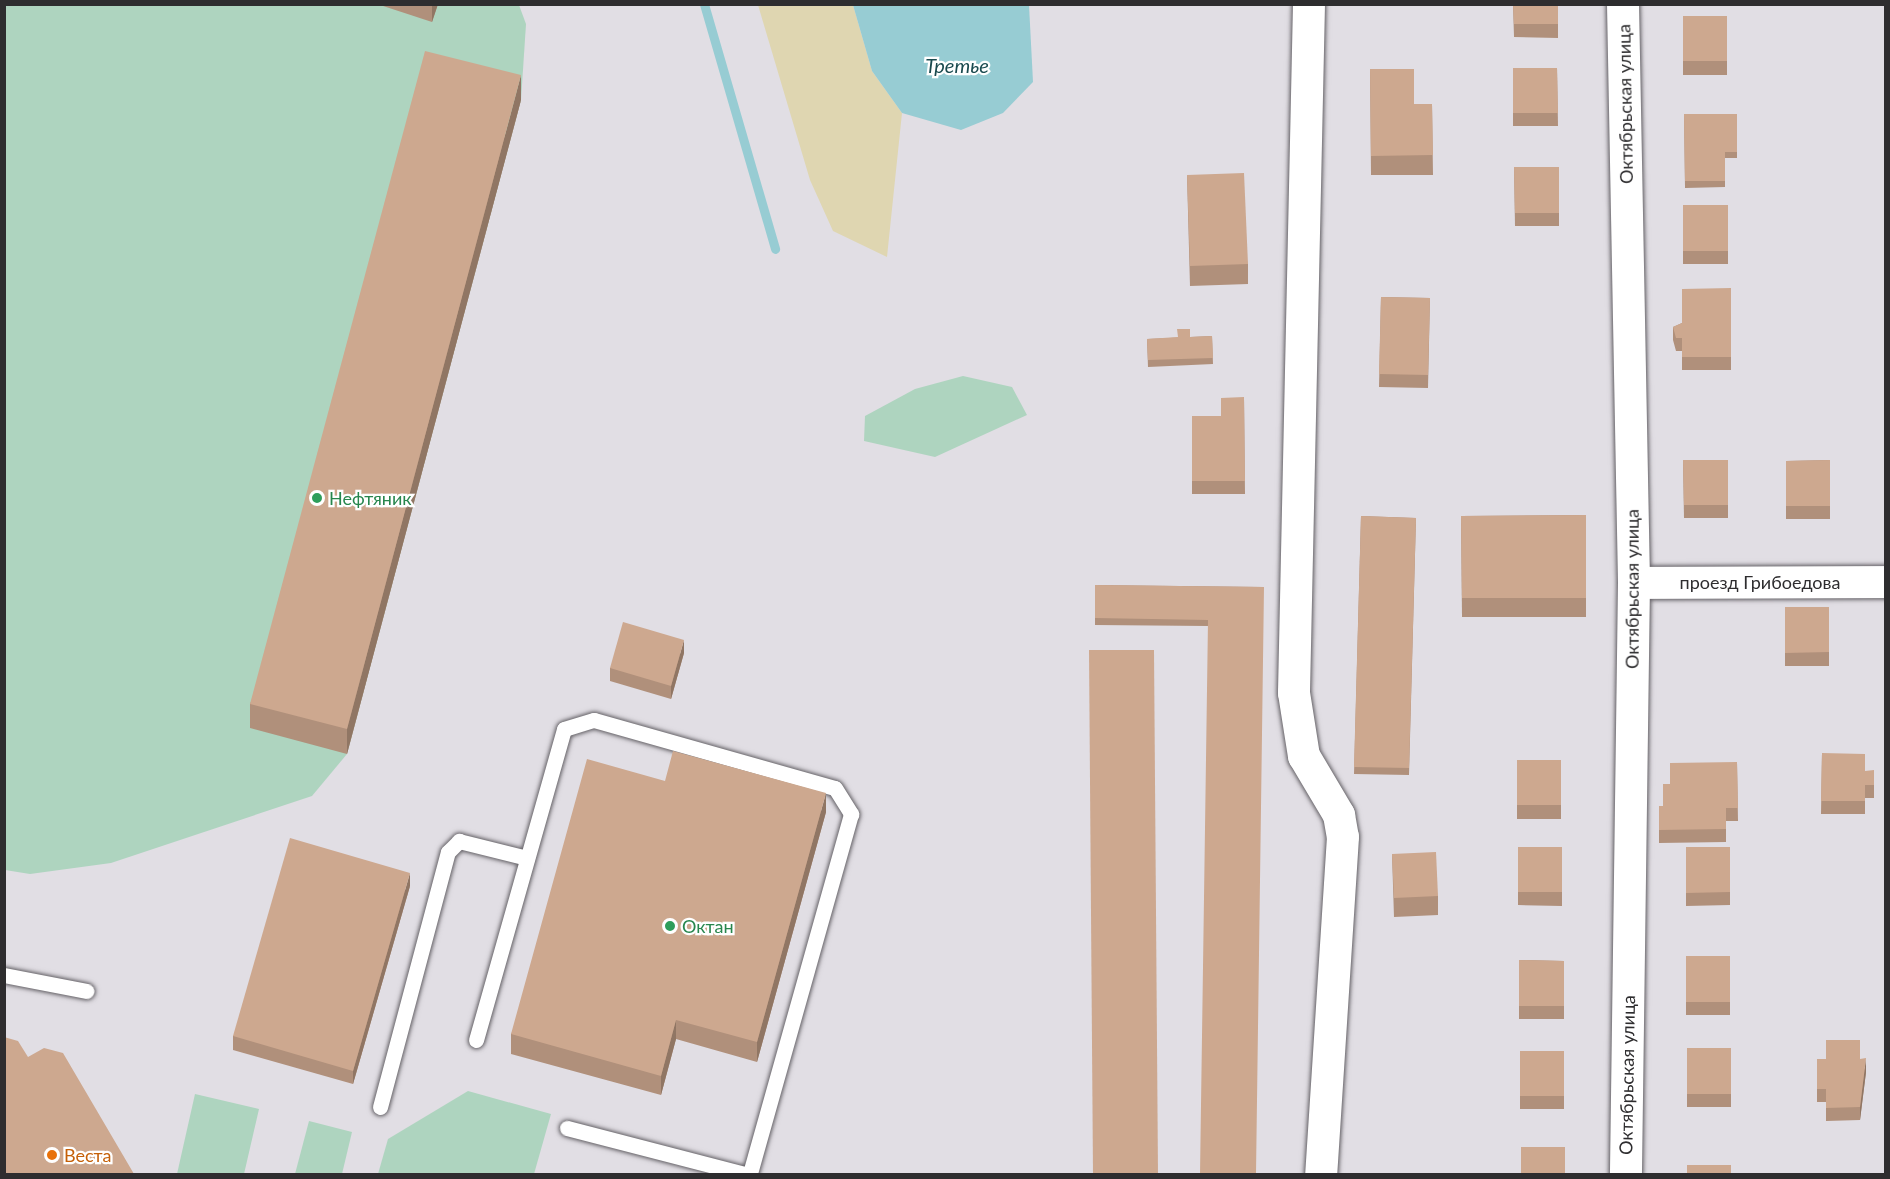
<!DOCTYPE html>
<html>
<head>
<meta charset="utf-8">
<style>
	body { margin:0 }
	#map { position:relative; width:1890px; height:1179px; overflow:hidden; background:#e1dee4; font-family:Lato,sans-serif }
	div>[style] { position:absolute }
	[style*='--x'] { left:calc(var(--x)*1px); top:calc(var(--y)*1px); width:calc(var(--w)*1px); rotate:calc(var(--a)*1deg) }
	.green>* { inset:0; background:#aed4bf }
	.sand>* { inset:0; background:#dfd6b1 }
	.water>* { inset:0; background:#97ccd3 }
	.stream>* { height:9px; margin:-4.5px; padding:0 4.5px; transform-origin:4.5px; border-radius:4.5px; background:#97ccd3 }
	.roads { filter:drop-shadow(0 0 2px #656267) drop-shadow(0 0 2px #656267) }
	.lane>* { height:15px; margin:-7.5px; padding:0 7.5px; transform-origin:7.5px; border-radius:7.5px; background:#fff }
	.street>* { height:32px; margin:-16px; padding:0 16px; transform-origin:16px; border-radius:16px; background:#fff }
	.wall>* { inset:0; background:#b0907b }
	.shaded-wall>* { inset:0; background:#907664 }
	.building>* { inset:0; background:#cda88f }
	.dots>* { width:16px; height:16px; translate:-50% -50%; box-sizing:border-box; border:3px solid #fff; border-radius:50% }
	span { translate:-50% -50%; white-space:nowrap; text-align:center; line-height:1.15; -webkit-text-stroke:4.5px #fff; paint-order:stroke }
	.street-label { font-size:18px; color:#2e2d2f }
	.leisure-label { font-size:18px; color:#27864d }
	.left { translate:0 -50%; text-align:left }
	.food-label { font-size:18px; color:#c56008 }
	.water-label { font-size:20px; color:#1a4a4f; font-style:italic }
	.frame { position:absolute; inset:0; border:6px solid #2e2d2f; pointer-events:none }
</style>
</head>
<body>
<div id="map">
	<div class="green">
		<div style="clip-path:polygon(5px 5px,519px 5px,526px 24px,521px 100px,347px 754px,312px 796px,111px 863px,30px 874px,5px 870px)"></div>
		<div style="clip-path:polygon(963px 376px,1012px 387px,1027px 415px,935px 457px,864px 441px,865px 416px,915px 389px)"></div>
		<div style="clip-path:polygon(468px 1091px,551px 1114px,534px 1174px,378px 1174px,388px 1139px)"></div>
		<div style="clip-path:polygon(195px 1094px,259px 1109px,244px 1174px,177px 1174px)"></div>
		<div style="clip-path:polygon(309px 1121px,352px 1132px,342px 1174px,295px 1174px)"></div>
	</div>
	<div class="sand">
		<div style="clip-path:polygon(758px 5px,853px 5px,872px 71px,902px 113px,887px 257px,833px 231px,810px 180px)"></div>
	</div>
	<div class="water">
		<div style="clip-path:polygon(853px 5px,1029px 5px,1033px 82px,1003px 113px,961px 130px,902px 113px,872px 71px)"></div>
	</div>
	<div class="stream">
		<div style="--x:704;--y:4;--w:255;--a:73.8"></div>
	</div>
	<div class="roads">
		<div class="lane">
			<div style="--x:4;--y:975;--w:84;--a:11"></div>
			<div style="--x:476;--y:1040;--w:323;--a:-74.2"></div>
			<div style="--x:564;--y:729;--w:31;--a:-17"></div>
			<div style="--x:594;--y:720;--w:250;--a:15.8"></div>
			<div style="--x:835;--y:788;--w:31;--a:58"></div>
			<div style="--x:851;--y:814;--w:374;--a:105.7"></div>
			<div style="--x:380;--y:1107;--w:264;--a:-75.1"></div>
			<div style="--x:448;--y:852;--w:16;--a:-45"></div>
			<div style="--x:459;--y:841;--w:70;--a:14"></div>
			<div style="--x:567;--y:1128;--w:184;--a:14.5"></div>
		</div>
		<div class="street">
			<div style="--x:1309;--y:4;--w:689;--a:91.25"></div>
			<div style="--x:1294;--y:693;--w:64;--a:81"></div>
			<div style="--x:1304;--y:756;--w:69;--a:59.3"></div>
			<div style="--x:1339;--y:815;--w:22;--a:80"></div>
			<div style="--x:1343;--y:837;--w:338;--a:93.7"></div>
			<div style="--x:1623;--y:4;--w:579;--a:88.91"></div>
			<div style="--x:1634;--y:583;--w:591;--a:90.78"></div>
			<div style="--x:1634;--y:583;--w:252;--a:-0.2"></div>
		</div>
	</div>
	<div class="wall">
		<div style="clip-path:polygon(377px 4px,438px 4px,432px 22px)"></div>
		<div style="clip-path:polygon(1513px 4px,1558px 4px,1558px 38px,1514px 37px)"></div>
		<div style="clip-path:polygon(1683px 16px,1727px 16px,1727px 75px,1683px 75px)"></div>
		<div style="clip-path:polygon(1513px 68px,1557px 68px,1558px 126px,1513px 126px)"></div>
		<div style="clip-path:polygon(1370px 69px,1414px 104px,1432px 104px,1433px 175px,1371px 175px)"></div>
		<div style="clip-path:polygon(521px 100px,347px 754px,250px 728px,250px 704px)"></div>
		<div style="clip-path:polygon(1684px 114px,1737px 114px,1737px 158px,1725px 158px,1725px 187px,1685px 188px)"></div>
		<div style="clip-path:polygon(1514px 167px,1559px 167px,1559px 226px,1515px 226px)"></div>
		<div style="clip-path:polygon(1187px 175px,1248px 264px,1248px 284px,1190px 286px)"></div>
		<div style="clip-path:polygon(1683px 205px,1728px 205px,1728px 264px,1683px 264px)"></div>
		<div style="clip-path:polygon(1731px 288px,1731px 370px,1682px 370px,1682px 351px,1676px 351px,1673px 340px,1673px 327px,1682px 323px)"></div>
		<div style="clip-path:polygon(1381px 297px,1430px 298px,1428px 388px,1379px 387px)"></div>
		<div style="clip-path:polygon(1212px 336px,1213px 364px,1148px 367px,1147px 339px)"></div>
		<div style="clip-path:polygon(1244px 397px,1245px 494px,1192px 494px,1192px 416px,1221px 416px)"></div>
		<div style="clip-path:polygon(1683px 460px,1728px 460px,1728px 518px,1684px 518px)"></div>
		<div style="clip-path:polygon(1830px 460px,1830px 519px,1786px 519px,1786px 461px)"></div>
		<div style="clip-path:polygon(1586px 515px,1586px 617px,1462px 617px,1461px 516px)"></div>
		<div style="clip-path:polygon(1361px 516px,1416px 518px,1409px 775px,1354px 774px)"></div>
		<div style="clip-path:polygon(1095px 585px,1264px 587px,1208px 626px,1095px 625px)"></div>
		<div style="clip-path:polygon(1785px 607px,1829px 607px,1829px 666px,1785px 666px)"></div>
		<div style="clip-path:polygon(684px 653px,671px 699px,610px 681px,610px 668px)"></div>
		<div style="clip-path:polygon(1822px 753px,1865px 771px,1874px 783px,1874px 798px,1865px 798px,1865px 814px,1821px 814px)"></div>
		<div style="clip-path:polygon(1517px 760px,1561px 760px,1561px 819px,1517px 819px)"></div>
		<div style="clip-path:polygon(1737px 762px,1738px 821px,1726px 821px,1726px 842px,1659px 843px,1659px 806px,1663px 806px,1670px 784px)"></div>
		<div style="clip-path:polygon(665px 781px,826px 812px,757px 1062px,676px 1039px,661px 1095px,511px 1054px,511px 1034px)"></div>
		<div style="clip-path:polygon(1518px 847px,1562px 847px,1562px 906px,1518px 905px)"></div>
		<div style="clip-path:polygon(1686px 847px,1730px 847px,1730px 905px,1686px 906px)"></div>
		<div style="clip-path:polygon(1392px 854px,1438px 896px,1438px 915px,1394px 917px)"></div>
		<div style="clip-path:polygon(410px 886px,353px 1084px,233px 1050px,233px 1036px)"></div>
		<div style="clip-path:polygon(1686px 956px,1730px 956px,1730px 1015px,1686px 1015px)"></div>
		<div style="clip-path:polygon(1519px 960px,1564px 961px,1564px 1019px,1519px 1019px)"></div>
		<div style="clip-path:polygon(1687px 1048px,1731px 1048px,1731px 1107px,1687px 1107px)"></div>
		<div style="clip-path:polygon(1520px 1051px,1564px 1051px,1564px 1109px,1520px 1109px)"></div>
		<div style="clip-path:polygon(1860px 1059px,1866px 1072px,1860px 1120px,1826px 1121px,1826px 1102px,1817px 1102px,1817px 1072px)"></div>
	</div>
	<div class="shaded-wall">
		<div style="clip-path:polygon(432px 4px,438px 4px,432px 22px)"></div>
		<div style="clip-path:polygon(521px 75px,521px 100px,347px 754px,347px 729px)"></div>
		<div style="clip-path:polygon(684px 640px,684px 653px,671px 699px,671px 686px)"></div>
		<div style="clip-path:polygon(826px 793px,826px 812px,757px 1062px,757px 1042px)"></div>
		<div style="clip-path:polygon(410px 873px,410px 886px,353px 1084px,353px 1071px)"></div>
		<div style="clip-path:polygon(676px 1020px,676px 1039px,661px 1095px,661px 1076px)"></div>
		<div style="clip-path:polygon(1866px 1058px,1866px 1072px,1860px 1120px,1860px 1107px)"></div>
	</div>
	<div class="building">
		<div style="clip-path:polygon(1513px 4px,1558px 4px,1558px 24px,1514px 24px)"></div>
		<div style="clip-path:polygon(1683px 16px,1727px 16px,1727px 61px,1683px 61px)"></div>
		<div style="clip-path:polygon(425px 51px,521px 75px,347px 729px,250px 704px)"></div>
		<div style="clip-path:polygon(1513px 68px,1557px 68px,1558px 113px,1513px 113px)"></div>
		<div style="clip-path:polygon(1370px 69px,1414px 69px,1414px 104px,1432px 104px,1433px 155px,1371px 156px)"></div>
		<div style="clip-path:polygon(1684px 114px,1737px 114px,1737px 152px,1725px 152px,1725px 181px,1685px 181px)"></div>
		<div style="clip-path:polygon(1514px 167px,1559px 167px,1559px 213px,1515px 213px)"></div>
		<div style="clip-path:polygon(1244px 173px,1248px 264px,1190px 266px,1187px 175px)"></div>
		<div style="clip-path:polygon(1683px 205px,1728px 205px,1728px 251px,1683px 251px)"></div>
		<div style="clip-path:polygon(1731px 288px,1731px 357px,1682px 357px,1682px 338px,1676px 338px,1673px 327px,1682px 323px,1682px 289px)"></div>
		<div style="clip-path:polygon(1381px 297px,1430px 298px,1428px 375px,1379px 374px)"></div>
		<div style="clip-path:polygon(1177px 329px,1190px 329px,1190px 337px,1212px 336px,1213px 358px,1148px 360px,1147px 339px,1178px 337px)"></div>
		<div style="clip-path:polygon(1244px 397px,1245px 481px,1192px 481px,1192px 416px,1221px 416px,1221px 398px)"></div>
		<div style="clip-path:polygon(1683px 460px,1728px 460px,1728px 505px,1684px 505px)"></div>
		<div style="clip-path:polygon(1830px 460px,1830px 506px,1786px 506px,1786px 461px)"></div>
		<div style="clip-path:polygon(1586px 515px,1586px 598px,1462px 598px,1461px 516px)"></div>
		<div style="clip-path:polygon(1361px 516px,1416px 518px,1409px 768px,1354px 767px)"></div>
		<div style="clip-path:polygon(1095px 585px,1264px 587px,1256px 1174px,1200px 1174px,1208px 620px,1095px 618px)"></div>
		<div style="clip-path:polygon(1785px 607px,1829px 607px,1829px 652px,1785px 653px)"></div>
		<div style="clip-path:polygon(623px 622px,684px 640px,671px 686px,610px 668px)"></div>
		<div style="clip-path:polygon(1089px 650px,1154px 650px,1158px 1174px,1093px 1174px)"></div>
		<div style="clip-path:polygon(673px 751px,826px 793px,757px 1042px,676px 1020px,661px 1076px,511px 1034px,587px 759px,665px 781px)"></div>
		<div style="clip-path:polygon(1822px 753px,1865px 754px,1865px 771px,1874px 770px,1874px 785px,1865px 785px,1865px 801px,1821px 801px)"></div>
		<div style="clip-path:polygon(1517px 760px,1561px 760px,1561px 805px,1517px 805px)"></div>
		<div style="clip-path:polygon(1737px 762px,1738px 808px,1726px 808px,1726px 829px,1659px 830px,1659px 806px,1663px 806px,1663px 784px,1670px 784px,1670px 763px)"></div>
		<div style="clip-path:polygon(290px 838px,410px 873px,353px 1071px,233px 1036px)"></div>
		<div style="clip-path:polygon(1518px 847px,1562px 847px,1562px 892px,1518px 892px)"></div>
		<div style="clip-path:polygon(1686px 847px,1730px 847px,1730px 892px,1686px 893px)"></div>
		<div style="clip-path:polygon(1436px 852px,1438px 896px,1394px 898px,1392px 854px)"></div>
		<div style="clip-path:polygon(1686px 956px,1730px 956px,1730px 1002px,1686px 1002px)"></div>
		<div style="clip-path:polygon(1519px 960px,1564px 961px,1564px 1006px,1519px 1006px)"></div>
		<div style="clip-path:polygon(4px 1037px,18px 1041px,28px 1057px,44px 1048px,63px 1053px,134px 1174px,4px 1174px)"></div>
		<div style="clip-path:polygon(1826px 1040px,1860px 1040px,1860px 1059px,1866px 1058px,1860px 1107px,1826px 1108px,1826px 1089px,1817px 1089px,1817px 1059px,1826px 1059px)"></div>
		<div style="clip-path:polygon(1687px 1048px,1731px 1048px,1731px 1094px,1687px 1094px)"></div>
		<div style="clip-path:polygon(1520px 1051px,1564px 1051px,1564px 1096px,1520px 1096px)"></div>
		<div style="clip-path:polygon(1521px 1147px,1565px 1147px,1565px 1174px,1521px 1174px)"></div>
		<div style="clip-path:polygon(1687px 1165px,1731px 1165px,1731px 1174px,1687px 1174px)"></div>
	</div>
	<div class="dots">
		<div style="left:317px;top:498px;background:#2e9e5b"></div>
		<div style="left:670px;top:926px;background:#2e9e5b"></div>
		<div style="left:52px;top:1155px;background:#e8710a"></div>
	</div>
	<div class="street-label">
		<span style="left:1625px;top:104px;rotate:-91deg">Октябрьская улица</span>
		<span style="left:1760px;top:582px">проезд Грибоедова</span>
		<span style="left:1632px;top:589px;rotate:-90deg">Октябрьская улица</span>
		<span style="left:1627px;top:1075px;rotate:-89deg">Октябрьская улица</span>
	</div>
	<div class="leisure-label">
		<span class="left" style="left:329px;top:498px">Нефтяник</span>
		<span class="left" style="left:682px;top:926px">Октан</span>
	</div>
	<div class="food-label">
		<span class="left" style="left:64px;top:1155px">Веста</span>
	</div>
	<div class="water-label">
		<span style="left:957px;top:65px">Третье</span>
	</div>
	<div class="frame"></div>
</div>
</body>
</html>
